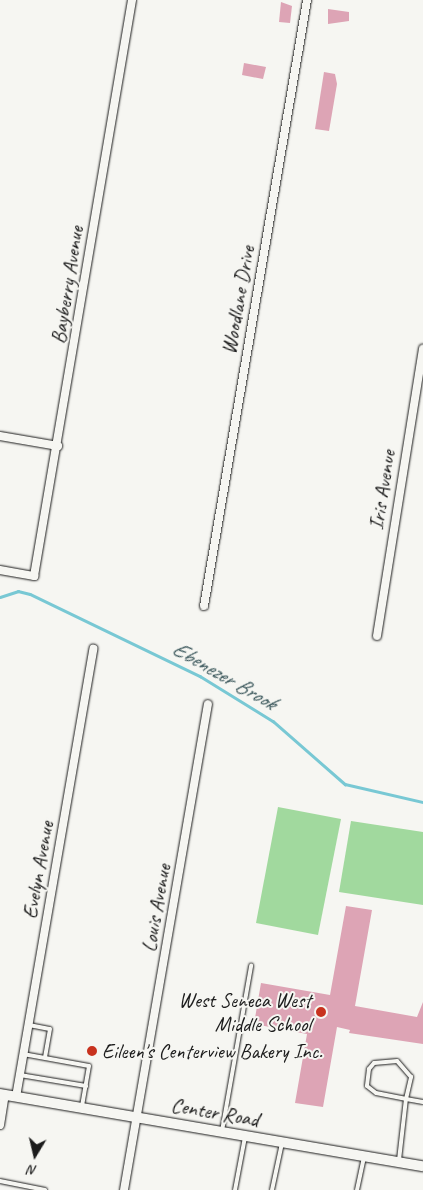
<!DOCTYPE html>
<html>
<head>
<meta charset="utf-8">
<style>
	body { margin:0 }
	#map { position:relative; width:423px; height:1190px; overflow:hidden; background:#f6f6f2; font-family:Caveat,sans-serif }
	div>[style] { position:absolute }
	[style*='--x'] { left:calc(var(--x)*1px); top:calc(var(--y)*1px); width:calc(var(--w)*1px); rotate:calc(var(--a)*1deg) }
	.green>* { inset:0; background:#a1d99e }
	.stream>* { height:2.5px; margin:-1.25px; padding:0 1.25px; transform-origin:1.25px; border-radius:1.25px; background:#78c8d4 }
	.building>* { inset:0; background:#dda4b5 }
	.roads { filter:drop-shadow(0 0 1px #1c1c1c) drop-shadow(0 0 1px #1c1c1c) }
	.service>* { height:4px; margin:-2px; padding:0 2px; transform-origin:2px; border-radius:2px; background:#f6f6f2 }
	.minor>* { height:8px; margin:-4px; padding:0 4px; transform-origin:4px; border-radius:4px; background:#f6f6f2 }
	.secondary>* { height:10px; margin:-5px; padding:0 5px; transform-origin:5px; border-radius:5px; background:#f6f6f2 }
	.dots>* { width:14px; height:14px; translate:-50% -50%; box-sizing:border-box; border:2px solid #f6f6f2; border-radius:50% }
	span { translate:-50% -50%; white-space:nowrap; text-align:center; line-height:1.15; -webkit-text-stroke:4px #f6f6f2; paint-order:stroke }
	.street-label { font-size:21px; color:#1c1c1c }
	.poi-label { font-size:21px; color:#1c1c1c }
	.right { translate:-100% -50%; text-align:right }
	.left { translate:0 -50%; text-align:left }
	.water-label { font-size:22px; color:#3c585c; font-style:italic }
	.north { position:absolute; left:10px; top:1130px; width:50px; height:50px; -webkit-text-stroke:4px #f6f6f2; paint-order:stroke; rotate:189deg; font-size:14px; font-weight:700; line-height:20px; text-align:center; color:#1c1c1c }
	.north::after { content:''; display:block; margin:auto; width:18px; height:22px; background:#1c1c1c; clip-path:polygon(50% 0,100% 100%,50% 72%,0 100%) }
</style>
</head>
<body>
<div id="map">
	<div class="green">
		<div style="clip-path:polygon(278px 807px,341px 819px,318px 935px,256px 923px)"></div>
		<div style="clip-path:polygon(351px 821px,423px 832px,423px 905px,339px 892px)"></div>
	</div>
	<div class="stream">
		<div style="--x:0;--y:597;--w:19;--a:-18"></div>
		<div style="--x:18;--y:591;--w:12;--a:14"></div>
		<div style="--x:30;--y:594;--w:189;--a:25.8"></div>
		<div style="--x:200;--y:676;--w:86;--a:31.7"></div>
		<div style="--x:273;--y:721;--w:96;--a:41.2"></div>
		<div style="--x:345;--y:784;--w:80;--a:13"></div>
	</div>
	<div class="building">
		<div style="clip-path:polygon(281px 2px,292px 6px,290px 23px,279px 22px)"></div>
		<div style="clip-path:polygon(328px 9px,349px 12px,349px 21px,328px 24px)"></div>
		<div style="clip-path:polygon(244px 63px,266px 67px,263px 79px,242px 75px)"></div>
		<div style="clip-path:polygon(324px 72px,335px 74px,337px 84px,329px 131px,315px 129px)"></div>
		<div style="clip-path:polygon(346px 906px,372px 910px,355px 1006px,417px 1017px,423px 1002px,423px 1044px,349px 1033px,350px 1030px,337px 1027px,323px 1107px,295px 1103px,307px 1034px,254px 1024px,261px 983px,330px 995px)"></div>
	</div>
	<div class="roads">
		<div class="service">
			<div style="--x:29;--y:1025;--w:21;--a:11"></div>
			<div style="--x:50;--y:1029;--w:29;--a:100"></div>
			<div style="--x:23;--y:1054;--w:67;--a:10.3"></div>
			<div style="--x:89;--y:1066;--w:41;--a:99.9"></div>
			<div style="--x:20;--y:1075;--w:67;--a:9.5"></div>
			<div style="--x:222;--y:1131;--w:168;--a:-80"></div>
			<div style="--x:399;--y:1160;--w:61;--a:-83.5"></div>
			<div style="--x:406;--y:1099;--w:23;--a:-77"></div>
			<div style="--x:411;--y:1077;--w:21;--a:-131"></div>
			<div style="--x:397;--y:1061;--w:23;--a:175"></div>
			<div style="--x:374;--y:1063;--w:8;--a:130"></div>
			<div style="--x:369;--y:1069;--w:17;--a:97"></div>
			<div style="--x:367;--y:1086;--w:11;--a:38"></div>
			<div style="--x:376;--y:1093;--w:31;--a:11"></div>
			<div style="--x:406;--y:1099;--w:17;--a:10"></div>
			<div style="--x:0;--y:1181;--w:46;--a:11.3"></div>
			<div style="--x:235;--y:1190;--w:54;--a:-79.3"></div>
			<div style="--x:272;--y:1190;--w:48;--a:-78"></div>
			<div style="--x:357;--y:1190;--w:35;--a:-78"></div>
		</div>
		<div class="minor">
			<div style="--x:0;--y:436;--w:59;--a:9.8"></div>
			<div style="--x:0;--y:570;--w:35;--a:10"></div>
			<div style="--x:34;--y:576;--w:584;--a:-80.34"></div>
			<div style="--x:204;--y:606;--w:615;--a:-80.35"></div>
			<div style="--x:377;--y:636;--w:291;--a:-80.9"></div>
			<div style="--x:16;--y:1097;--w:455;--a:-80.2"></div>
			<div style="--x:0;--y:1125;--w:30;--a:-81"></div>
			<div style="--x:124;--y:1190;--w:493;--a:-80.2"></div>
		</div>
		<div class="secondary">
			<div style="--x:0;--y:1094;--w:429;--a:9.7"></div>
		</div>
	</div>
	<div class="dots">
		<div style="left:321px;top:1012px;background:#c8321e"></div>
		<div style="left:92px;top:1051px;background:#c8321e"></div>
	</div>
	<div class="street-label">
		<span style="left:67px;top:285px;rotate:-81deg">Bayberry Avenue</span>
		<span style="left:238px;top:300px;rotate:-80deg">Woodlane Drive</span>
		<span style="left:382px;top:490px;rotate:-81deg">Iris Avenue</span>
		<span style="left:38px;top:870px;rotate:-80deg">Evelyn Avenue</span>
		<span style="left:156px;top:908px;rotate:-80deg">Louis Avenue</span>
		<span style="left:215px;top:1112px;rotate:10deg">Center Road</span>
	</div>
	<div class="poi-label">
		<span class="right" style="left:311px;top:1012px">West Seneca West<br>Middle School</span>
		<span class="left" style="left:102px;top:1051px">Eileen's Centerview Bakery Inc.</span>
	</div>
	<div class="water-label">
		<span style="left:224px;top:676px;rotate:30deg">Ebenezer Brook</span>
	</div>
	<div class="north">N</div>
</div>
</body>
</html>
